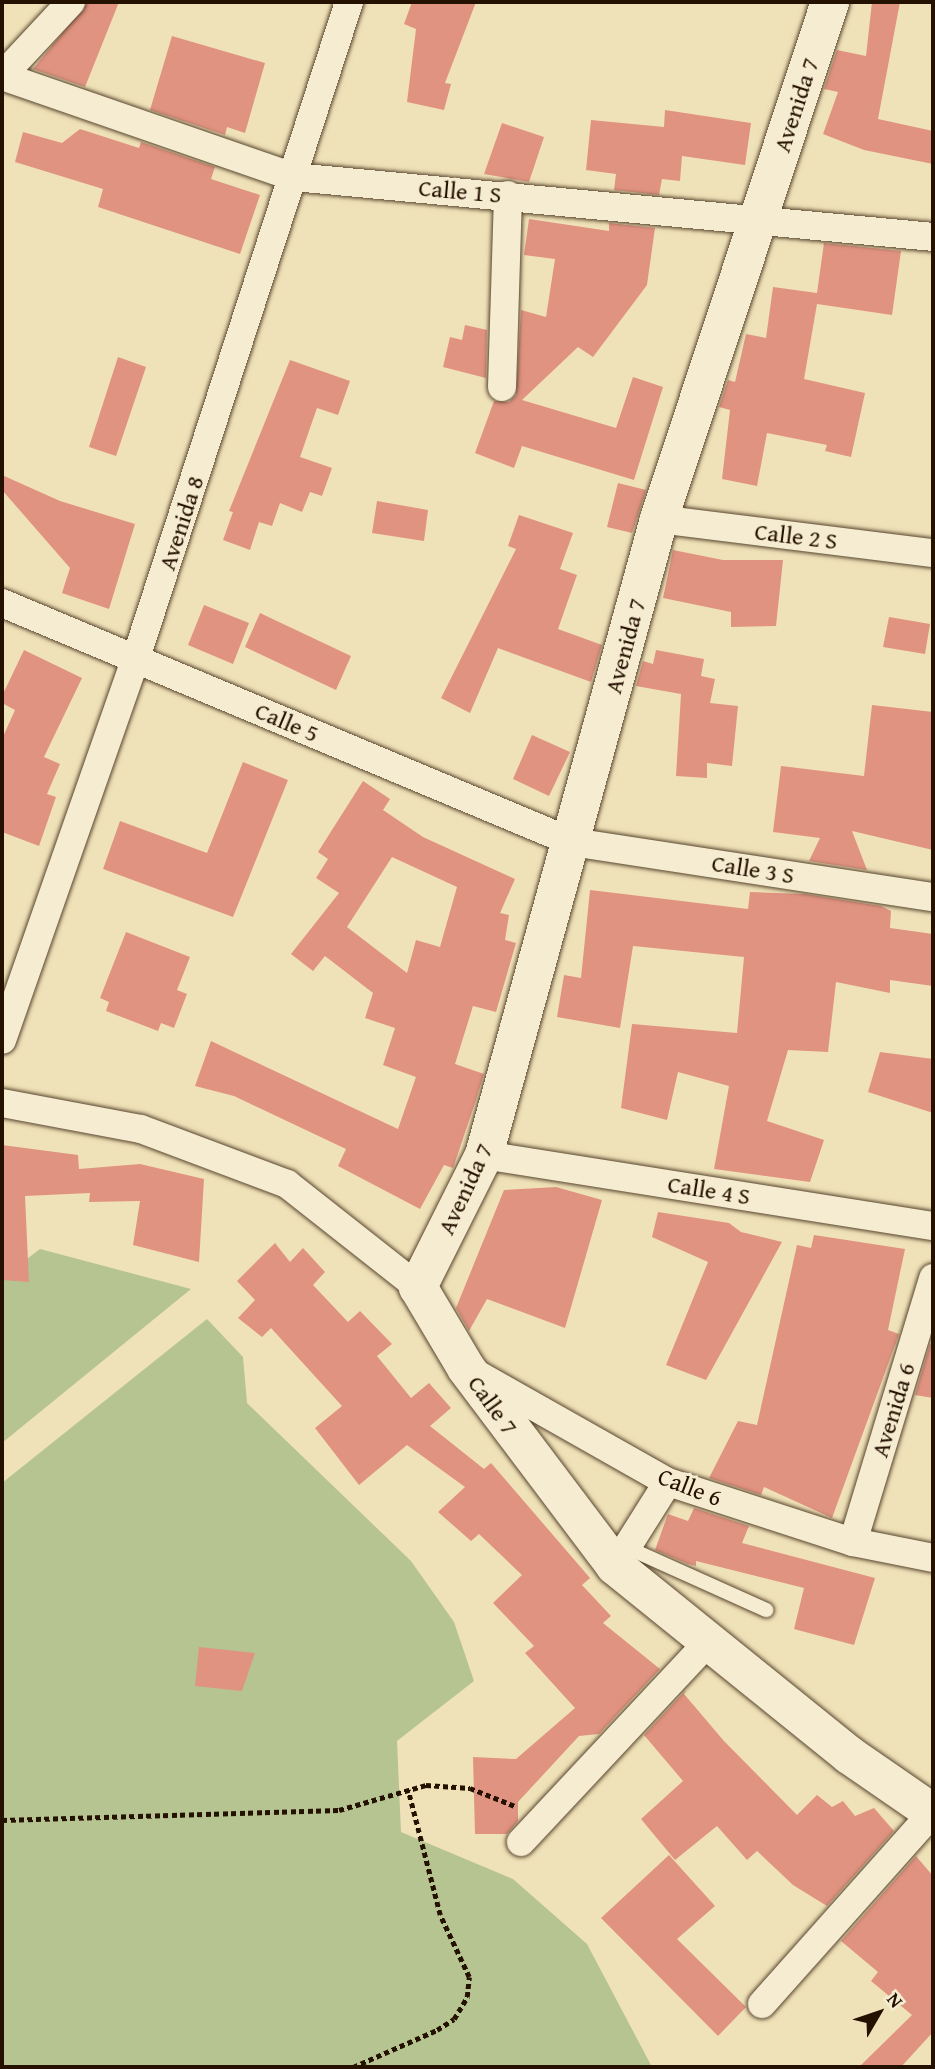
<!DOCTYPE html>
<html>
<head>
<meta charset="utf-8">
<style>
	body { margin:0 }
	#map { position:relative; width:935px; height:2069px; overflow:hidden; background:#f0e2b8; font-family:"Gentium Book Plus",serif }
	div>[style] { position:absolute }
	[style*='--x'] { left:calc(var(--x)*1px); top:calc(var(--y)*1px); width:calc(var(--w)*1px); rotate:calc(var(--a)*1deg) }
	.green>* { inset:0; background:#b6c492 }
	.building>* { inset:0; background:#e19381 }
	.path>* { height:4.5px; margin-top:-2.25px; transform-origin:0; background:repeating-linear-gradient(90deg,#251100 0 5px,transparent 0 8.5px) }
	.roads { filter:drop-shadow(0 0 2px #58452e) drop-shadow(0 0 2px #58452e) }
	.lane>* { height:14px; margin:-7px; padding:0 7px; transform-origin:7px; border-radius:7px; background:#f5ecd1 }
	.street>* { height:28px; margin:-14px; padding:0 14px; transform-origin:14px; border-radius:14px; background:#f5ecd1 }
	.secondary>* { height:38px; margin:-19px; padding:0 19px; transform-origin:19px; border-radius:19px; background:#f5ecd1 }
	span { translate:-50% -50%; white-space:nowrap; text-align:center; line-height:1.15; -webkit-text-stroke:6px #f5ecd1; paint-order:stroke }
	.street-label { font-size:24px; color:#251100 }
	.frame { position:absolute; inset:0; border:4px solid #251100; pointer-events:none }
	.north { position:absolute; left:844px; top:1978px; width:70px; height:70px; -webkit-text-stroke:5px #f5ecd1; paint-order:stroke; rotate:51deg; font-size:19px; font-weight:700; line-height:28px; text-align:center; color:#251100 }
	.north::after { content:''; display:block; margin:auto; width:24px; height:32px; background:#251100; clip-path:polygon(50% 0,100% 100%,50% 72%,0 100%) }
</style>
</head>
<body>
<div id="map">
	<div class="green">
		<div style="clip-path:polygon(40px 1249px,191px 1289px,2px 1443px,2px 1278px)"></div>
		<div style="clip-path:polygon(207px 1319px,243px 1357px,247px 1403px,411px 1561px,454px 1622px,474px 1681px,397px 1741px,401px 1832px,513px 1879px,587px 1944px,652px 2067px,2px 2067px,2px 1483px)"></div>
	</div>
	<div class="building">
		<div style="clip-path:polygon(88px 2px,119px 2px,85px 87px,33px 69px)"></div>
		<div style="clip-path:polygon(412px 2px,476px 2px,445px 83px,451px 84px,444px 110px,407px 102px,416px 29px,404px 24px)"></div>
		<div style="clip-path:polygon(872px 2px,900px 2px,878px 119px,933px 131px,933px 164px,864px 150px,823px 134px,838px 92px,824px 89px,837px 50px,866px 56px)"></div>
		<div style="clip-path:polygon(172px 36px,265px 63px,245px 133px,227px 127px,225px 135px,150px 110px)"></div>
		<div style="clip-path:polygon(665px 110px,751px 123px,745px 165px,682px 156px,680px 181px,662px 179px,659px 195px,614px 190px,616px 174px,586px 170px,591px 120px,664px 127px)"></div>
		<div style="clip-path:polygon(502px 123px,544px 137px,529px 182px,484px 174px)"></div>
		<div style="clip-path:polygon(80px 129px,139px 148px,141px 142px,215px 167px,211px 179px,260px 195px,240px 254px,98px 207px,103px 189px,15px 162px,23px 132px,62px 143px)"></div>
		<div style="clip-path:polygon(529px 219px,609px 231px,609px 223px,655px 228px,647px 285px,593px 357px,578px 347px,522px 400px,616px 428px,633px 377px,663px 387px,634px 480px,522px 446px,514px 468px,475px 453px,494px 401px,509px 402px,516px 395px,521px 310px,546px 317px,555px 259px,524px 255px)"></div>
		<div style="clip-path:polygon(824px 243px,901px 251px,892px 315px,817px 304px,804px 379px,865px 393px,851px 457px,825px 451px,827px 445px,767px 433px,757px 486px,722px 479px,730px 410px,719px 407px,728px 380px,735px 382px,746px 334px,766px 338px,773px 287px,817px 293px)"></div>
		<div style="clip-path:polygon(465px 325px,487px 330px,486px 378px,443px 367px,450px 337px,462px 340px)"></div>
		<div style="clip-path:polygon(118px 357px,146px 367px,116px 456px,89px 447px)"></div>
		<div style="clip-path:polygon(290px 360px,350px 381px,338px 415px,317px 408px,300px 457px,332px 468px,322px 496px,310px 492px,302px 512px,280px 503px,272px 526px,259px 522px,250px 550px,223px 540px,233px 512px,229px 511px)"></div>
		<div style="clip-path:polygon(2px 475px,60px 501px,135px 524px,109px 609px,62px 593px,70px 568px,2px 490px)"></div>
		<div style="clip-path:polygon(618px 483px,646px 490px,632px 533px,607px 527px)"></div>
		<div style="clip-path:polygon(377px 501px,428px 510px,424px 541px,372px 533px)"></div>
		<div style="clip-path:polygon(519px 515px,573px 533px,560px 569px,577px 575px,558px 629px,602px 645px,591px 682px,498px 648px,470px 713px,441px 698px,516px 549px,508px 546px)"></div>
		<div style="clip-path:polygon(673px 550px,723px 560px,783px 560px,776px 626px,731px 627px,731px 612px,663px 598px)"></div>
		<div style="clip-path:polygon(204px 605px,249px 623px,233px 664px,188px 645px)"></div>
		<div style="clip-path:polygon(260px 613px,351px 656px,336px 690px,245px 647px)"></div>
		<div style="clip-path:polygon(889px 617px,930px 624px,925px 654px,883px 647px)"></div>
		<div style="clip-path:polygon(24px 650px,82px 678px,44px 757px,60px 764px,47px 794px,56px 797px,39px 846px,2px 832px,2px 739px,15px 710px,2px 703px,2px 696px)"></div>
		<div style="clip-path:polygon(656px 650px,704px 659px,701px 676px,715px 679px,710px 703px,738px 706px,732px 766px,707px 763px,707px 778px,676px 776px,681px 694px,636px 686px,643px 661px,653px 664px)"></div>
		<div style="clip-path:polygon(872px 705px,933px 712px,933px 850px,852px 831px,867px 870px,809px 861px,820px 838px,773px 832px,781px 766px,864px 776px)"></div>
		<div style="clip-path:polygon(532px 735px,570px 752px,549px 796px,513px 779px)"></div>
		<div style="clip-path:polygon(243px 762px,288px 780px,233px 917px,103px 869px,120px 821px,207px 853px)"></div>
		<div style="clip-path:polygon(evenodd,363px 781px,390px 799px,383px 810px,423px 837px,515px 879px,500px 913px,509px 915px,505px 940px,516px 943px,496px 1012px,473px 1006px,455px 1064px,484px 1074px,475px 1103px,453px 1168px,444px 1165px,420px 1209px,338px 1166px,346px 1149px,234px 1096px,195px 1086px,211px 1041px,398px 1129px,416px 1077px,383px 1065px,395px 1028px,365px 1018px,373px 993px,325px 956px,313px 971px,291px 954px,339px 893px,316px 878px,328px 859px,318px 852px,363px 781px,392px 857px,457px 887px,440px 947px,416px 940px,407px 973px,347px 927px,392px 857px)"></div>
		<div style="clip-path:polygon(590px 890px,748px 909px,750px 892px,805px 894px,881px 906px,891px 911px,890px 928px,933px 934px,933px 986px,890px 980px,890px 993px,836px 982px,828px 1052px,788px 1050px,767px 1121px,824px 1140px,810px 1182px,714px 1169px,729px 1086px,678px 1072px,667px 1120px,621px 1108px,632px 1024px,737px 1033px,744px 957px,633px 946px,620px 1028px,557px 1017px,564px 975px,581px 978px)"></div>
		<div style="clip-path:polygon(126px 932px,190px 957px,177px 990px,187px 994px,174px 1028px,161px 1023px,158px 1031px,106px 1011px,109px 1002px,100px 998px)"></div>
		<div style="clip-path:polygon(880px 1052px,933px 1059px,933px 1113px,868px 1092px)"></div>
		<div style="clip-path:polygon(2px 1145px,78px 1155px,79px 1169px,140px 1164px,204px 1179px,199px 1262px,133px 1245px,140px 1201px,89px 1202px,90px 1193px,25px 1196px,29px 1282px,2px 1280px)"></div>
		<div style="clip-path:polygon(556px 1187px,602px 1200px,565px 1328px,487px 1299px,469px 1331px,456px 1308px,504px 1190px)"></div>
		<div style="clip-path:polygon(658px 1212px,729px 1223px,741px 1232px,782px 1242px,706px 1380px,666px 1365px,708px 1262px,652px 1237px)"></div>
		<div style="clip-path:polygon(814px 1235px,905px 1249px,888px 1330px,899px 1334px,832px 1518px,764px 1487px,761px 1495px,709px 1478px,738px 1421px,757px 1425px,797px 1245px,811px 1248px)"></div>
		<div style="clip-path:polygon(275px 1243px,290px 1262px,303px 1248px,325px 1272px,313px 1285px,348px 1322px,360px 1311px,392px 1344px,377px 1356px,411px 1398px,429px 1383px,451px 1408px,430px 1426px,484px 1469px,491px 1463px,590px 1578px,582px 1585px,611px 1616px,603px 1623px,660px 1669px,599px 1734px,579px 1736px,518px 1802px,518px 1821px,507px 1834px,475px 1834px,473px 1757px,516px 1759px,575px 1708px,525px 1653px,534px 1646px,493px 1603px,522px 1575px,479px 1534px,471px 1541px,438px 1512px,465px 1487px,407px 1445px,359px 1485px,315px 1428px,342px 1406px,271px 1328px,262px 1337px,238px 1318px,255px 1300px,237px 1281px)"></div>
		<div style="clip-path:polygon(930px 1344px,933px 1345px,933px 1398px,915px 1395px)"></div>
		<div style="clip-path:polygon(694px 1508px,749px 1526px,742px 1543px,875px 1578px,854px 1645px,794px 1629px,804px 1588px,696px 1561px,696px 1566px,688px 1564px,655px 1550px,668px 1514px,688px 1521px)"></div>
		<div style="clip-path:polygon(199px 1647px,255px 1653px,242px 1691px,195px 1686px)"></div>
		<div style="clip-path:polygon(686px 1690px,684px 1694px,724px 1741px,797px 1815px,817px 1795px,832px 1807px,843px 1801px,855px 1816px,874px 1808px,894px 1831px,827px 1906px,793px 1885px,757px 1851px,747px 1860px,717px 1826px,675px 1860px,641px 1819px,683px 1781px,644px 1735px)"></div>
		<div style="clip-path:polygon(669px 1855px,715px 1906px,677px 1939px,746px 2007px,718px 2036px,601px 1918px)"></div>
		<div style="clip-path:polygon(916px 1856px,933px 1876px,933px 2032px,901px 2067px,859px 2067px,912px 2015px,871px 1981px,878px 1972px,841px 1941px)"></div>
	</div>
	<div class="path">
		<div style="--x:2;--y:1820;--w:337;--a:-1.7"></div>
		<div style="--x:339;--y:1810;--w:91;--a:-16"></div>
		<div style="--x:426;--y:1785;--w:44;--a:3.9"></div>
		<div style="--x:470;--y:1788;--w:48;--a:21.8"></div>
		<div style="--x:353;--y:2067;--w:92;--a:-23.8"></div>
		<div style="--x:437;--y:2030;--w:20;--a:-33"></div>
		<div style="--x:454;--y:2019;--w:26;--a:-59"></div>
		<div style="--x:467;--y:1997;--w:20;--a:-84"></div>
		<div style="--x:469;--y:1977;--w:68;--a:-115.1"></div>
		<div style="--x:440;--y:1915;--w:129;--a:-104.4"></div>
	</div>
	<div class="roads">
		<div class="lane">
			<div style="--x:626;--y:1547;--w:154;--a:24.2"></div>
		</div>
		<div class="street">
			<div style="--x:2;--y:76;--w:309;--a:19.1"></div>
			<div style="--x:294;--y:177;--w:642;--a:5.36"></div>
			<div style="--x:2;--y:76;--w:101;--a:-47"></div>
			<div style="--x:502;--y:387;--w:192;--a:-88.2"></div>
			<div style="--x:659;--y:519;--w:276;--a:7.1"></div>
			<div style="--x:2;--y:603;--w:618;--a:22.75"></div>
			<div style="--x:572;--y:842;--w:365;--a:8.7"></div>
			<div style="--x:2;--y:1040;--w:405;--a:-70.7"></div>
			<div style="--x:136;--y:658;--w:690;--a:-72.01"></div>
			<div style="--x:2;--y:1103;--w:141;--a:10.6"></div>
			<div style="--x:141;--y:1129;--w:156;--a:20.6"></div>
			<div style="--x:287;--y:1184;--w:167;--a:38.2"></div>
			<div style="--x:484;--y:1155;--w:455;--a:9"></div>
			<div style="--x:475;--y:1373;--w:222;--a:29.5"></div>
			<div style="--x:668;--y:1482;--w:194;--a:18"></div>
			<div style="--x:853;--y:1542;--w:82;--a:11.3"></div>
			<div style="--x:853;--y:1542;--w:276;--a:-73.1"></div>
			<div style="--x:615;--y:1566;--w:99;--a:-57.8"></div>
			<div style="--x:521;--y:1842;--w:274;--a:-46.9"></div>
			<div style="--x:762;--y:2004;--w:256;--a:-48.3"></div>
		</div>
		<div class="secondary">
			<div style="--x:830;--y:2;--w:545;--a:108.3"></div>
			<div style="--x:659;--y:519;--w:660;--a:105.38"></div>
			<div style="--x:484;--y:1155;--w:148;--a:116.6"></div>
			<div style="--x:418;--y:1287;--w:94;--a:59.3"></div>
			<div style="--x:466;--y:1368;--w:248;--a:53"></div>
			<div style="--x:615;--y:1566;--w:301;--a:38.9"></div>
			<div style="--x:849;--y:1755;--w:102;--a:34.6"></div>
		</div>
	</div>
	<div class="street-label">
		<span style="left:796px;top:105px;rotate:-72deg">Avenida 7</span>
		<span style="left:460px;top:191px;rotate:5deg">Calle 1 S</span>
		<span style="left:181px;top:523px;rotate:-72deg">Avenida 8</span>
		<span style="left:796px;top:536px;rotate:7deg">Calle 2 S</span>
		<span style="left:625px;top:646px;rotate:-75deg">Avenida 7</span>
		<span style="left:287px;top:722px;rotate:23deg">Calle 5</span>
		<span style="left:753px;top:869px;rotate:9deg">Calle 3 S</span>
		<span style="left:465px;top:1189px;rotate:-65deg">Avenida 7</span>
		<span style="left:709px;top:1190px;rotate:9deg">Calle 4 S</span>
		<span style="left:493px;top:1405px;rotate:54deg">Calle 7</span>
		<span style="left:893px;top:1410px;rotate:-73deg">Avenida 6</span>
		<span style="left:690px;top:1487px;rotate:21deg">Calle 6</span>
	</div>
	<div class="frame"></div>
	<div class="north">N</div>
</div>
</body>
</html>
